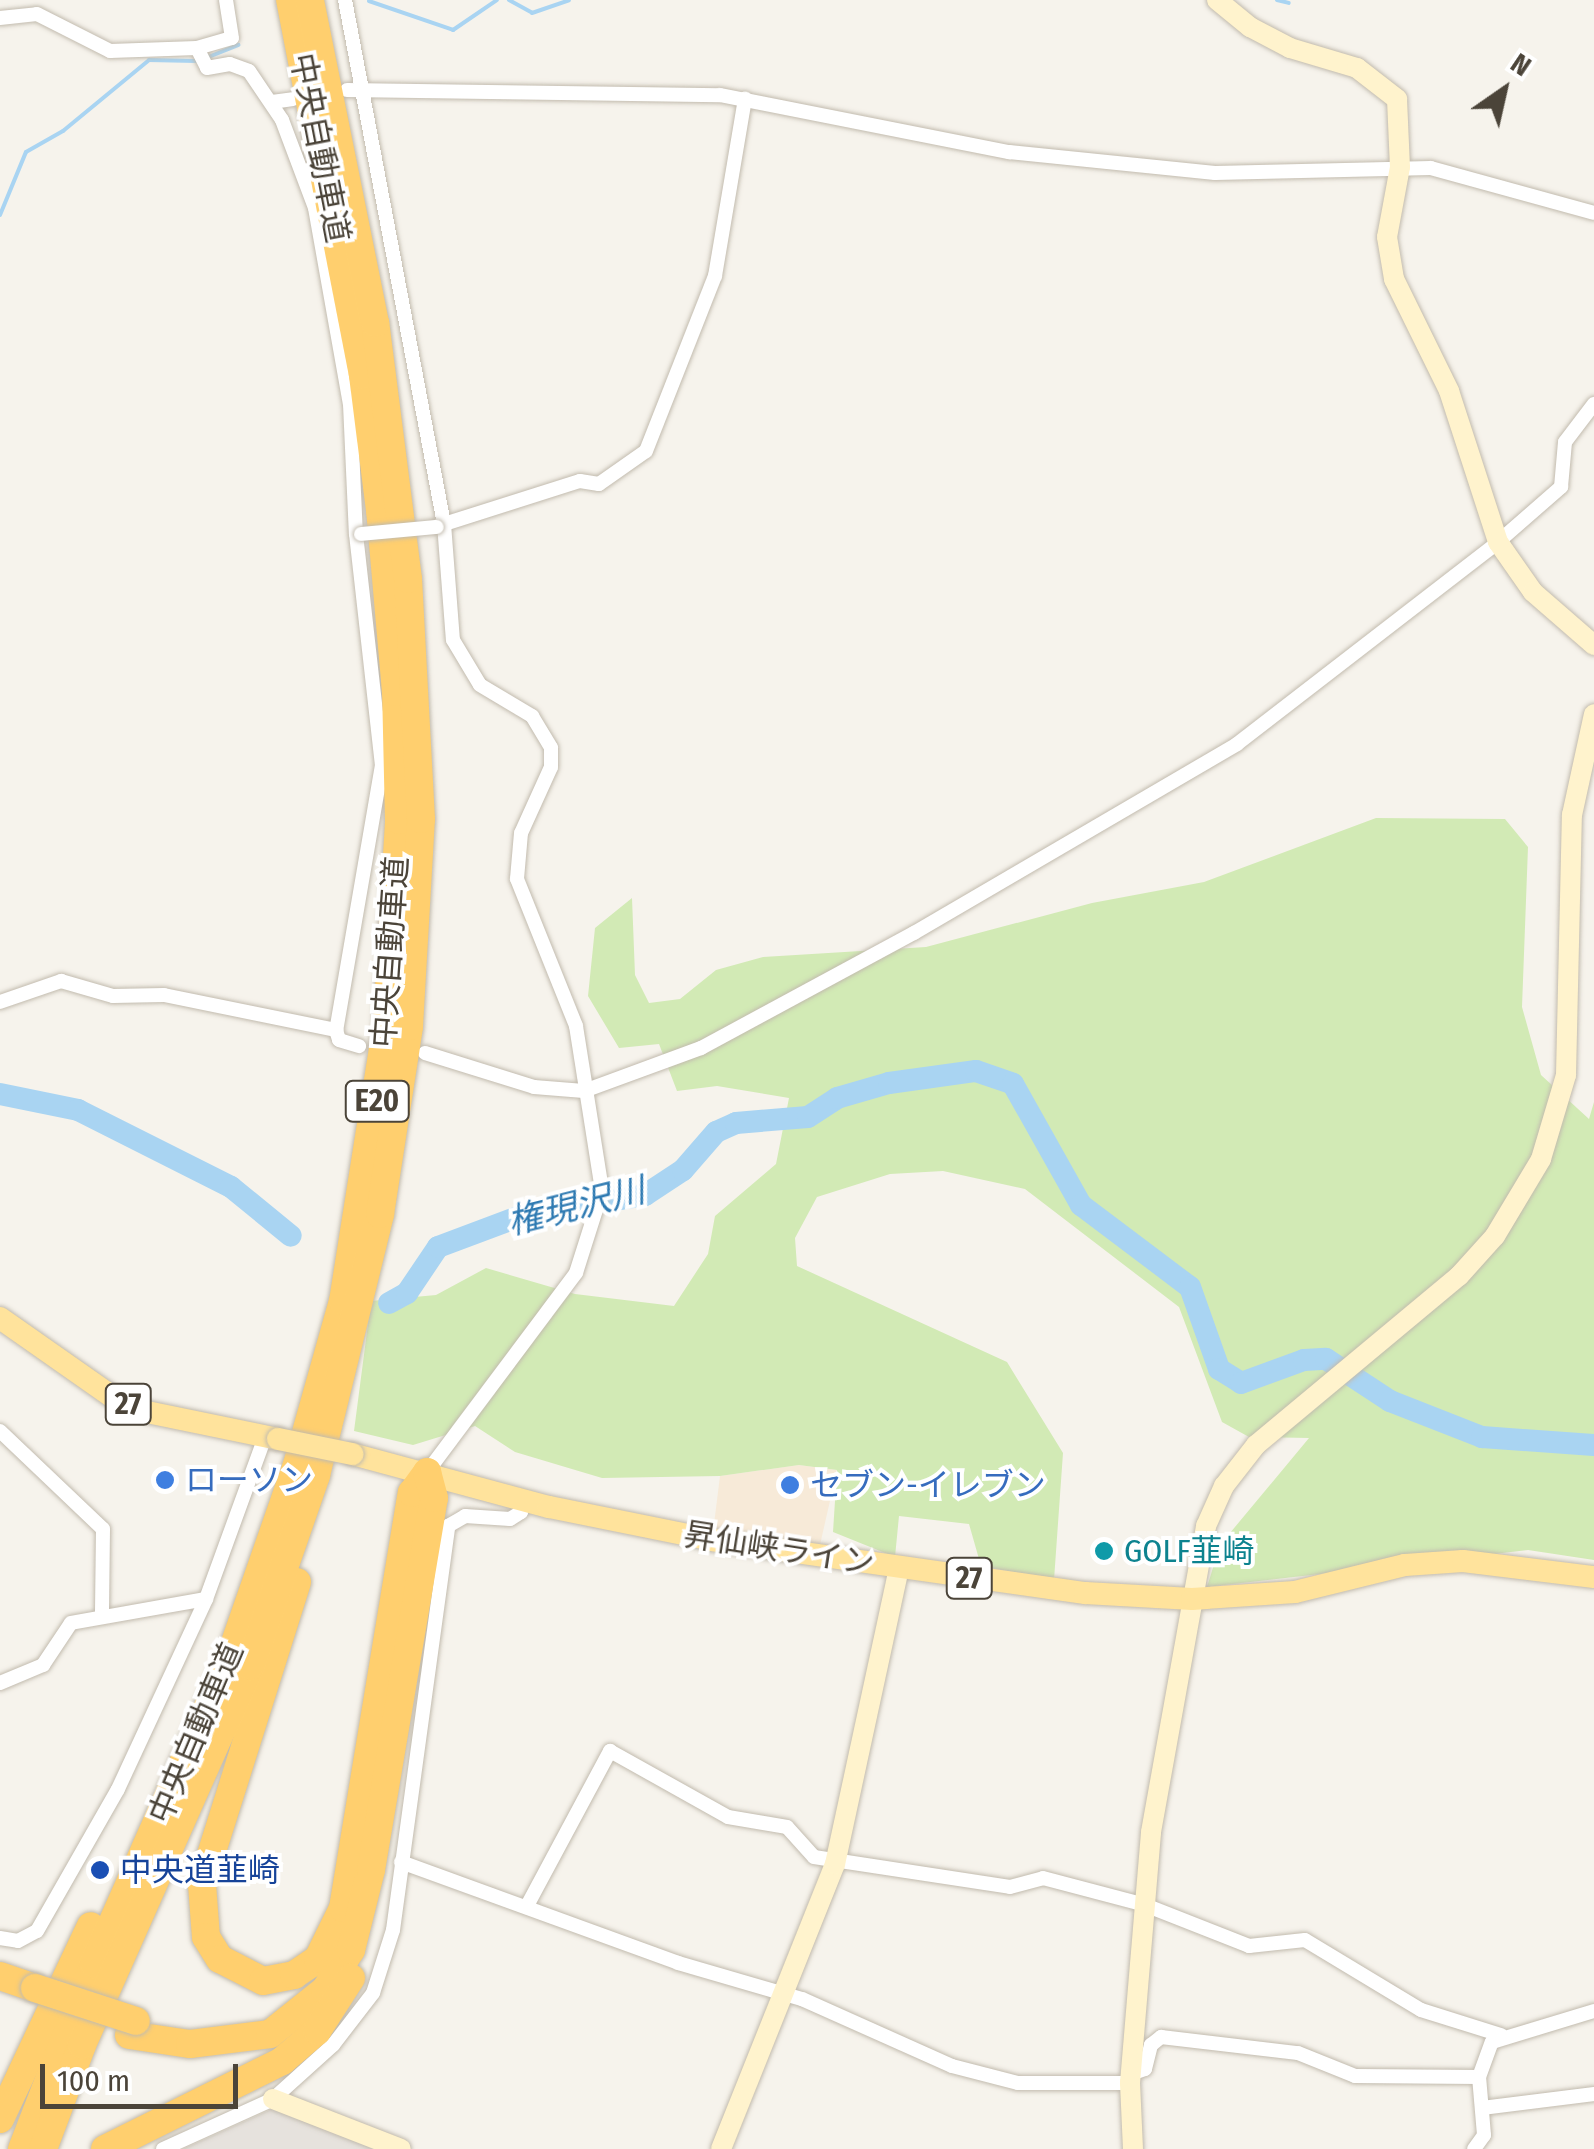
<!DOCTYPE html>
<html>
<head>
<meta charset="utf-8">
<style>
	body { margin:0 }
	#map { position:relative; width:1594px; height:2149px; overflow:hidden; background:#f6f3ec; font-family:"Fira Sans Condensed","Noto Sans JP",sans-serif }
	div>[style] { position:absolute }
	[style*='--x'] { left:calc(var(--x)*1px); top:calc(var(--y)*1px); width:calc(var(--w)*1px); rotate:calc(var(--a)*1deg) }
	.commercial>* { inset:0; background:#f7ead8 }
	.industrial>* { inset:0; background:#e6e2dd }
	.green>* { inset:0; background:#d2eab5 }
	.stream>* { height:4px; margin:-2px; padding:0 2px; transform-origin:2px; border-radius:2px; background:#a9d4f2 }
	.river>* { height:22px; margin:-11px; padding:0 11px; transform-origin:11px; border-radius:11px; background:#a9d4f2 }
	.roads { filter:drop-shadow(0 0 2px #c2bbae) drop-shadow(0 0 2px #c2bbae) }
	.street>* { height:14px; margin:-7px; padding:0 7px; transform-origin:7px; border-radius:7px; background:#fff }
	.secondary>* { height:20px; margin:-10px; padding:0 10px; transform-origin:10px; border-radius:10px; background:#fff3cd }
	.primary>* { height:22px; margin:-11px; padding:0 11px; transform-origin:11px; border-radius:11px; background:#ffe39c }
	.highway>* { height:28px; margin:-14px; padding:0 14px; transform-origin:14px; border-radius:14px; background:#ffcf6e }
	.bridges { filter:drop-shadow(0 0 2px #c2bbae) drop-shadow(0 0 2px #c2bbae) }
	.street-bridge>* { height:14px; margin:-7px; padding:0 7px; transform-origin:7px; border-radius:7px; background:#fff }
	.primary-bridge>* { height:22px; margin:-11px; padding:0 11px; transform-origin:11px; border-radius:11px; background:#ffe39c }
	.highway-bridge>* { height:28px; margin:-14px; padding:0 14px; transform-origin:14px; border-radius:14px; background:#ffcf6e }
	.dots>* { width:28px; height:28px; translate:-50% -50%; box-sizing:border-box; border:5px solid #fff; border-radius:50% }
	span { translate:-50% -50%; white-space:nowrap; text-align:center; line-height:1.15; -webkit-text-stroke:8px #fff; paint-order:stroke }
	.shield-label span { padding:2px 8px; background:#fff; border:2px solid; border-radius:8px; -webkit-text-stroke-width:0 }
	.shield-label { font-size:30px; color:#4b4439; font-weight:700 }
	.street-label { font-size:32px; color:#4b4439 }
	.shop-label { font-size:32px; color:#366cbe }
	.left { translate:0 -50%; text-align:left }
	.culture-label { font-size:32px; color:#0d838f }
	.transit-label { font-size:32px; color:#164399 }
	.water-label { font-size:35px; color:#2e7ab2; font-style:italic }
	.north { position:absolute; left:1454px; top:40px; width:100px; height:100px; -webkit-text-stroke:8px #fff; paint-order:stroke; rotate:34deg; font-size:28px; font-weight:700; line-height:40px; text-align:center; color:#4b4439 }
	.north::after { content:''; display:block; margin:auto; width:35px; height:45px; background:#4b4439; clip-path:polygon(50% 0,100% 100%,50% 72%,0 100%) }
	.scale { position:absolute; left:40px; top:2064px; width:198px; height:45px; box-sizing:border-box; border:5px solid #4b4439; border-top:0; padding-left:12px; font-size:30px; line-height:35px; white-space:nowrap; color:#4b4439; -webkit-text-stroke:8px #fff; paint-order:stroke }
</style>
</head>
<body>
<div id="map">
	<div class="commercial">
		<div style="clip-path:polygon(799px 1465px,837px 1470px,817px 1558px,712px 1540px,720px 1476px)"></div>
	</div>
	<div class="industrial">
		<div style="clip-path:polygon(272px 2109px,374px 2149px,183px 2149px)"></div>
	</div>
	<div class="green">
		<div style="clip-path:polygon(1376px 818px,1505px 819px,1528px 847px,1522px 1007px,1541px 1075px,1589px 1119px,1594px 1102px,1594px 1560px,1528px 1550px,1207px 1587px,1220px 1545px,1309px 1438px,1249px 1437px,1222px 1422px,1179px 1307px,1025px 1189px,943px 1171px,890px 1174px,817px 1197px,795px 1238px,797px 1266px,1007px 1362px,1063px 1453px,1054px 1580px,981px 1566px,969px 1524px,899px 1516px,895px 1557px,833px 1532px,837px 1470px,799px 1465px,720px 1476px,602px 1478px,515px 1452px,475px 1426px,413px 1445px,354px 1431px,371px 1301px,436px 1295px,486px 1268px,575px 1294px,674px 1306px,708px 1254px,715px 1216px,776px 1164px,789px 1098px,717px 1086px,677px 1091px,659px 1044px,619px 1048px,588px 996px,595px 928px,632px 898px,635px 975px,649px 1003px,680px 999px,716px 970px,763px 957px,926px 947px,1092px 903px,1204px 882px)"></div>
	</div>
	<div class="stream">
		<div style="--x:509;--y:0;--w:26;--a:29"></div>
		<div style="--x:532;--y:13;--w:39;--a:-19"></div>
		<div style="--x:1277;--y:0;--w:12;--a:14"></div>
		<div style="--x:369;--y:1;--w:89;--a:19"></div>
		<div style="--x:453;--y:30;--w:53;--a:-34.3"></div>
		<div style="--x:206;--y:58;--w:35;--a:-22"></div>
		<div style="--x:0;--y:215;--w:68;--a:-67.6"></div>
		<div style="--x:26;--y:152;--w:43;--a:-29.6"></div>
		<div style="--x:63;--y:131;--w:112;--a:-39.5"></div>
		<div style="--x:149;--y:60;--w:48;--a:1.2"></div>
	</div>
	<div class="river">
		<div style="--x:0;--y:1094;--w:80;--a:11.6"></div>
		<div style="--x:78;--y:1110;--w:171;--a:26.7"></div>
		<div style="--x:231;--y:1187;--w:77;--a:39.2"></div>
		<div style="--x:389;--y:1303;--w:21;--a:-29"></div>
		<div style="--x:407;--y:1293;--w:55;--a:-56"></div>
		<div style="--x:438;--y:1247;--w:89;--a:-20.5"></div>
		<div style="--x:521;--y:1216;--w:126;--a:-9.6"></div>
		<div style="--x:645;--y:1195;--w:45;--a:-33.3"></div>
		<div style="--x:683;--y:1170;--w:50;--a:-49"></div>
		<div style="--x:716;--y:1132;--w:22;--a:-24"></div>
		<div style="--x:736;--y:1123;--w:72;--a:-4.8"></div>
		<div style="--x:808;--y:1117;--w:35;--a:-33"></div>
		<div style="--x:837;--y:1098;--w:54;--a:-16.1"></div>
		<div style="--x:889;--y:1083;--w:88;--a:-7.9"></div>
		<div style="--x:976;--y:1071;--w:39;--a:19"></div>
		<div style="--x:1013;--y:1084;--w:139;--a:60.7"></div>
		<div style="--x:1081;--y:1205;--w:136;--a:37"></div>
		<div style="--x:1190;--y:1287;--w:87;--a:70.5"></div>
		<div style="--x:1219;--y:1369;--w:26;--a:32"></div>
		<div style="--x:1241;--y:1383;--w:67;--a:-20.1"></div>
		<div style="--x:1304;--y:1360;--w:22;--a:-3"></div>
		<div style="--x:1326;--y:1359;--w:77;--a:33.3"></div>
		<div style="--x:1390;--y:1401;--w:99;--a:21.4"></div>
		<div style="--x:1482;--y:1437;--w:112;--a:4.1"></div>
	</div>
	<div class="roads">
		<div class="street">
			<div style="--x:345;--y:0;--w:533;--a:79.3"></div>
			<div style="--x:444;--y:524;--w:116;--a:85.6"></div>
			<div style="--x:453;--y:640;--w:52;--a:59"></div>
			<div style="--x:480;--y:685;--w:61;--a:30.8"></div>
			<div style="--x:532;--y:716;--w:37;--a:59"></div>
			<div style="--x:551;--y:748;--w:19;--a:90"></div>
			<div style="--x:551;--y:767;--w:72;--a:114.4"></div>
			<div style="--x:521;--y:833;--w:46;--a:95"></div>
			<div style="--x:517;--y:879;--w:158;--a:68.1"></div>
			<div style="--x:576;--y:1026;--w:167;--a:81"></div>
			<div style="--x:602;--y:1191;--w:86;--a:107.6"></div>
			<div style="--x:576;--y:1273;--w:249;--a:126.8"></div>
			<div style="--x:0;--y:18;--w:37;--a:-6"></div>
			<div style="--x:37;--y:14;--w:82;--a:26.9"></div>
			<div style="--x:110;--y:51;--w:87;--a:-2"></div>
			<div style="--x:197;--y:48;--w:22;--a:63"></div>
			<div style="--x:207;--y:68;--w:23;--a:-10"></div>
			<div style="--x:230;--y:64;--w:20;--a:20"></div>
			<div style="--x:249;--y:71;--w:59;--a:56"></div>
			<div style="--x:282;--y:120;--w:94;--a:69.4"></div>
			<div style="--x:315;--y:208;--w:199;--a:79.9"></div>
			<div style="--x:350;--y:404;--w:130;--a:87.4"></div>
			<div style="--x:356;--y:534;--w:232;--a:83.6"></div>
			<div style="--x:382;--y:765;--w:269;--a:99.8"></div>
			<div style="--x:336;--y:1030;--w:10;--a:73"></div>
			<div style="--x:339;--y:1040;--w:21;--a:17"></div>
			<div style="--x:197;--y:48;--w:36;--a:-16"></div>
			<div style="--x:232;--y:38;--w:38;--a:-99"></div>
			<div style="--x:347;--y:90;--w:373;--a:0.8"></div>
			<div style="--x:720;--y:95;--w:295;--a:11.2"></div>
			<div style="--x:1009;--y:152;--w:207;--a:5.8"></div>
			<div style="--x:1215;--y:173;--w:216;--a:-1.3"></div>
			<div style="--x:1431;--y:168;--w:169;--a:15.4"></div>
			<div style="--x:272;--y:102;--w:21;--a:-8"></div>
			<div style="--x:438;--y:526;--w:149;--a:-17.6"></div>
			<div style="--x:580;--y:481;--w:19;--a:9"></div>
			<div style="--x:599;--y:484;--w:57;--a:-35.1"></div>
			<div style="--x:646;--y:451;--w:188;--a:-68.5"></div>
			<div style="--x:715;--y:276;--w:180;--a:-80.4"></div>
			<div style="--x:0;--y:1002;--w:65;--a:-19"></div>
			<div style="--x:61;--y:981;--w:54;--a:16.1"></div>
			<div style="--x:113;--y:996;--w:51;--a:-1.1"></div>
			<div style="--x:164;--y:995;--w:176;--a:11.5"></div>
			<div style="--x:425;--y:1053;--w:114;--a:17.3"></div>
			<div style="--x:534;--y:1087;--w:50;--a:4.6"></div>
			<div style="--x:584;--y:1091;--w:125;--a:-20.2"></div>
			<div style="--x:701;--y:1048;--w:242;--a:-28.4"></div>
			<div style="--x:914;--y:933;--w:374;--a:-30.3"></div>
			<div style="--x:1237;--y:744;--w:330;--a:-37.7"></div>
			<div style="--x:1498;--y:542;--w:84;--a:-41.1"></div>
			<div style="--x:1561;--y:487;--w:45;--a:-84.9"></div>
			<div style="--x:1565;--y:442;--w:48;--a:-52.7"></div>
			<div style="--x:0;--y:1431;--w:142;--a:43.6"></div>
			<div style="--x:103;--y:1529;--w:84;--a:90.7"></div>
			<div style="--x:0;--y:1683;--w:47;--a:-22.7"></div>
			<div style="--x:43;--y:1665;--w:50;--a:-56.3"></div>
			<div style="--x:71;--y:1623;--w:137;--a:-10.1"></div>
			<div style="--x:401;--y:1862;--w:295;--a:20"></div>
			<div style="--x:678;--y:1963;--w:129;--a:16.2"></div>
			<div style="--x:802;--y:1999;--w:164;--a:24.1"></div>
			<div style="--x:952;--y:2066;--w:68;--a:14.4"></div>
			<div style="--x:1018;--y:2083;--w:112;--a:0"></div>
			<div style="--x:528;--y:1904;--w:174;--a:-61.8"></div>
			<div style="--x:610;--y:1751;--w:135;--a:29.2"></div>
			<div style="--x:728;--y:1817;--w:60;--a:9.6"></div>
			<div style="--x:787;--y:1827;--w:40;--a:48"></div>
			<div style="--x:814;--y:1857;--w:198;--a:8.7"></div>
			<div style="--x:1010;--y:1887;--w:34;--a:-15"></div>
			<div style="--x:1043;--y:1878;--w:106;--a:14.8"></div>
			<div style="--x:1145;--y:1905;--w:112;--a:21.5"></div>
			<div style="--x:1249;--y:1946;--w:56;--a:-6.1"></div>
			<div style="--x:1305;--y:1940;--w:135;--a:31.1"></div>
			<div style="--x:1421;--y:2010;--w:84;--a:17.4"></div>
			<div style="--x:0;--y:1938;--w:18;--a:9"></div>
			<div style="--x:18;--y:1941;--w:21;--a:-28"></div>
			<div style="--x:37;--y:1931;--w:163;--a:-60.3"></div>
			<div style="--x:118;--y:1789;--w:209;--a:-65.1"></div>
			<div style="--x:206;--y:1599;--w:172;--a:-70"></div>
			<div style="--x:1131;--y:2074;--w:15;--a:-20"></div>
			<div style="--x:1145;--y:2069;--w:25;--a:-76"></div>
			<div style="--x:1151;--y:2045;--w:13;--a:-39"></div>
			<div style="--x:1161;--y:2037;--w:138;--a:6.7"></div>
			<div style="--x:1298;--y:2053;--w:61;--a:22"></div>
			<div style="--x:1355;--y:2076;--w:124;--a:0.5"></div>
			<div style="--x:1482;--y:2108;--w:113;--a:-7.1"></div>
			<div style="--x:163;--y:2149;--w:121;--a:-24.4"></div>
			<div style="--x:273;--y:2099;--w:81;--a:-42"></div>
			<div style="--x:333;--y:2045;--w:66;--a:-52.4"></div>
			<div style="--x:373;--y:1993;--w:66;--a:-72.4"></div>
			<div style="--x:393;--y:1930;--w:408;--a:-82.2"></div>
			<div style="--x:448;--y:1526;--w:20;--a:-30"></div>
			<div style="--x:465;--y:1516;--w:45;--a:3.8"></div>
			<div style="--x:510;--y:1519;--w:13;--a:-32"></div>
			<div style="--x:521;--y:1512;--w:12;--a:-81"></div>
			<div style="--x:1474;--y:2149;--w:17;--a:-54"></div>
			<div style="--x:1484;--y:2135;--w:58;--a:-94.9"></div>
			<div style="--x:1479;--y:2077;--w:37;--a:-70"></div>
			<div style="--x:1492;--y:2042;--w:107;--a:-16.9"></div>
		</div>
		<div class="secondary">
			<div style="--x:1217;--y:0;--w:43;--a:39.3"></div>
			<div style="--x:1250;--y:27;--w:45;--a:27.7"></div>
			<div style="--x:1290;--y:48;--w:70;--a:16.6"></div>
			<div style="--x:1357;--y:68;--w:51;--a:37.8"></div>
			<div style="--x:1397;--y:99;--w:68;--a:87.5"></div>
			<div style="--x:1400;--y:167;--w:71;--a:100.5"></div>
			<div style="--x:1387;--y:237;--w:43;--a:80.5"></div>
			<div style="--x:1394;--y:279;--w:125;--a:63.8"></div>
			<div style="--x:1449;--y:391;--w:159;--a:72"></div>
			<div style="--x:1498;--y:542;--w:61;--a:55"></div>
			<div style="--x:1533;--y:592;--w:81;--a:41"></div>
			<div style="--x:273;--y:2099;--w:137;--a:21.3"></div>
			<div style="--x:721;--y:2149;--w:307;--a:-68.2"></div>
			<div style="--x:835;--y:1864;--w:302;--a:-77.8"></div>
			<div style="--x:1133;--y:2149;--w:66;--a:-92.6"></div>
			<div style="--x:1130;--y:2083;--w:252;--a:-85.2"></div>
			<div style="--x:1151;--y:1832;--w:311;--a:-79.8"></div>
			<div style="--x:1206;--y:1526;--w:44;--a:-65.8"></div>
			<div style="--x:1224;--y:1486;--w:52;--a:-52"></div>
			<div style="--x:1256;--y:1445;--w:264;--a:-39.8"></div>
			<div style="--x:1459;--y:1276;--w:54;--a:-48"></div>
			<div style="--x:1495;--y:1236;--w:90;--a:-59.1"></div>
			<div style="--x:1541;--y:1159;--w:88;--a:-73.4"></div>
			<div style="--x:1566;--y:1075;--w:260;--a:-88.7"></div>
			<div style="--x:1572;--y:815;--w:103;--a:-77.7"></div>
		</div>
		<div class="primary">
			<div style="--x:0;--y:1318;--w:138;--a:35"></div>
			<div style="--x:113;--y:1397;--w:37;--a:24"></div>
			<div style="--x:147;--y:1412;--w:134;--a:11.6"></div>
			<div style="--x:352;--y:1454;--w:204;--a:15.1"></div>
			<div style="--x:549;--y:1507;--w:166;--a:11.4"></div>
			<div style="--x:712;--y:1540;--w:377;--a:8.1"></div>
			<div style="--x:1085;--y:1593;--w:107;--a:3.2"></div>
			<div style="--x:1192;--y:1599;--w:103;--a:-3.9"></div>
			<div style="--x:1295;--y:1592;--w:113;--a:-13.8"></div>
			<div style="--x:1405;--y:1565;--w:58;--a:-3.9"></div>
			<div style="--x:1463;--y:1561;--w:132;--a:7"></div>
		</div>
		<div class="highway">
			<div style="--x:297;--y:1582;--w:317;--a:107.5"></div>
			<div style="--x:202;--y:1884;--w:53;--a:85.7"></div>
			<div style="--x:206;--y:1937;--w:26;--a:58"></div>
			<div style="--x:220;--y:1959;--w:48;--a:27.1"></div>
			<div style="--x:263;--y:1981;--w:32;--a:-11"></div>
			<div style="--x:294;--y:1975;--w:29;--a:-34"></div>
			<div style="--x:318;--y:1959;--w:57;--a:-63.9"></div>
			<div style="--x:343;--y:1908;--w:421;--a:-80.6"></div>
			<div style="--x:412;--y:1493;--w:26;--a:-54"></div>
			<div style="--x:0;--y:1976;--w:37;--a:19"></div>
			<div style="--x:129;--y:2035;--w:62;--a:8.4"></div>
			<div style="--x:190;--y:2044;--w:81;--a:-7.1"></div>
			<div style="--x:270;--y:2034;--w:70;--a:-38.7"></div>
			<div style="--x:325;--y:1990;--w:48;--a:-57"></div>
			<div style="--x:351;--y:1950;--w:82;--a:-76"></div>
			<div style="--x:371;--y:1870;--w:377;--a:-80.4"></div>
			<div style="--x:434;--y:1498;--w:27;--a:-105"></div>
			<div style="--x:0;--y:2119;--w:213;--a:-64.8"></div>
			<div style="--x:22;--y:2149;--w:199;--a:-68.7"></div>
			<div style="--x:94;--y:1964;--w:336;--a:-66.1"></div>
			<div style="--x:230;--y:1657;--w:200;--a:-70.8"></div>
			<div style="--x:296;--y:1468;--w:173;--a:-74.3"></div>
			<div style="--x:343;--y:1301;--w:280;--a:-81"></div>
			<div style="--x:387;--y:1024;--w:204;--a:-86.6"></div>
			<div style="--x:399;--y:820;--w:128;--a:-91.3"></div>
			<div style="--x:396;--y:692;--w:183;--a:-95"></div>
			<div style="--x:380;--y:510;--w:136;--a:-97.2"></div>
			<div style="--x:363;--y:375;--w:382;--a:-101"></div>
			<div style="--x:43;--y:2149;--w:111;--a:-69.4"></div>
			<div style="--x:82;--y:2045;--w:415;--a:-66.1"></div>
			<div style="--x:250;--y:1666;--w:202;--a:-70.9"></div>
			<div style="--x:316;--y:1475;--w:269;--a:-76.2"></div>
			<div style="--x:380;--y:1214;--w:190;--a:-81.2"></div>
			<div style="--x:409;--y:1026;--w:207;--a:-86.7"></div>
			<div style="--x:421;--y:819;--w:240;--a:-93.1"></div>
			<div style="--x:408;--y:579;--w:258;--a:-97.3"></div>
			<div style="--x:375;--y:323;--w:329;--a:-101.4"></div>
			<div style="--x:105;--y:2149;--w:198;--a:-26.4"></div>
			<div style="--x:282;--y:2061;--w:46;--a:-40.6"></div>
			<div style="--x:317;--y:2031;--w:63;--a:-57.3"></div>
		</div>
	</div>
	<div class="bridges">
		<div class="street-bridge">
			<div style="--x:361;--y:534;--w:76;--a:-5.3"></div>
		</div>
		<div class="primary-bridge">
			<div style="--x:278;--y:1439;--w:76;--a:11.5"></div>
		</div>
		<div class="highway-bridge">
			<div style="--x:35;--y:1988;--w:106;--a:18.1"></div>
		</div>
	</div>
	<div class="dots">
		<div style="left:165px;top:1480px;background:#3f7fe0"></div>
		<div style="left:790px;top:1485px;background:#3f7fe0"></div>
		<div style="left:1104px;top:1551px;background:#0f9aa8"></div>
		<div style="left:100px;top:1870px;background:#1a4fb4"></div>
	</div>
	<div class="shield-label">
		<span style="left:377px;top:1101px">E20</span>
		<span style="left:128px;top:1404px">27</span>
		<span style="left:969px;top:1578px">27</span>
	</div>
	<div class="street-label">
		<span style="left:320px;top:148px;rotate:79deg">中央自動車道</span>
		<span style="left:390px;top:952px;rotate:-86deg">中央自動車道</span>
		<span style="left:779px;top:1549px;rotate:9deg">昇仙峡ライン</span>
		<span style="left:196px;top:1733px;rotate:-67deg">中央自動車道</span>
	</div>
	<div class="shop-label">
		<span class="left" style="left:185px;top:1480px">ローソン</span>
		<span class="left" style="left:810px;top:1485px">セブン-イレブン</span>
	</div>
	<div class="culture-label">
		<span class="left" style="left:1124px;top:1551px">GOLF韮崎</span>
	</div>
	<div class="transit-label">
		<span class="left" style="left:120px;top:1870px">中央道韮崎</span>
	</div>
	<div class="water-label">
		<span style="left:576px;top:1206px;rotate:-14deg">権現沢川</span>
	</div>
	<div class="north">N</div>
	<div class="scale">100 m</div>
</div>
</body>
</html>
